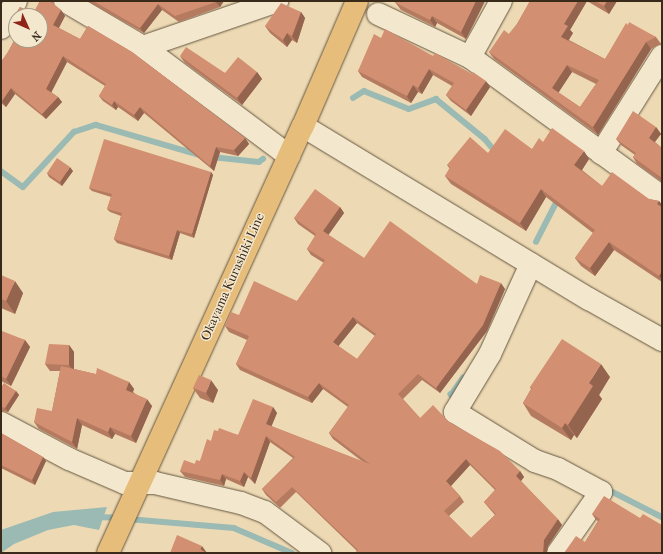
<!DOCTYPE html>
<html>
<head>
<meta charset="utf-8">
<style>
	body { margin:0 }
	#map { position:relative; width:663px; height:554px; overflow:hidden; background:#eddab4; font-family:"IM FELL French Canon",serif }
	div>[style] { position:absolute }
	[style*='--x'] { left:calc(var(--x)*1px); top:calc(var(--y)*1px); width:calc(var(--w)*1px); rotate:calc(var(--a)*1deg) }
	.water>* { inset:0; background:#9abab3 }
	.stream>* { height:5.5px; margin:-2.75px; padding:0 2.75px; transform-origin:2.75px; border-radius:2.75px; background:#9abab3 }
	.roads { filter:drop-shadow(0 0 1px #665640) drop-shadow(0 0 1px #665640) }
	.minor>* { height:22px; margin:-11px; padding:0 11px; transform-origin:11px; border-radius:11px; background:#f3e7ce }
	.major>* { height:22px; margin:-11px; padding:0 11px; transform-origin:11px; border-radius:11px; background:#e6bd7a }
	.wall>* { inset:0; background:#b57b61 }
	.shaded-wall>* { inset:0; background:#94644f }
	.building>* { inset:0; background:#d38f71 }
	span { translate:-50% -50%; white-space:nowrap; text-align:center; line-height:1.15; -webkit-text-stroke:3px #f3e7ce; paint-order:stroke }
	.street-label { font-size:13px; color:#392a1a }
	.frame { position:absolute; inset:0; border:2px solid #392a1a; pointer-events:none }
	.north { position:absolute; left:8px; top:8px; width:40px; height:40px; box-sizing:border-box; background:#f3e7ce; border:1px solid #a99b86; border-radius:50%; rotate:135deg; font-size:11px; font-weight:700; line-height:16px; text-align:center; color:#392a1a }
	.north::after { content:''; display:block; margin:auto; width:14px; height:18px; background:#8f2418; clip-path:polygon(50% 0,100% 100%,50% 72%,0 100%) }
</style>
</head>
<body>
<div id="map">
	<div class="water">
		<div style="clip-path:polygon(107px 507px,99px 530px,74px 525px,48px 530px,14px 544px,1px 553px,1px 530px,53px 512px)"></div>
	</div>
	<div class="stream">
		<div style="--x:353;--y:98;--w:13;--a:-32"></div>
		<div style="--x:364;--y:91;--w:48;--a:21.8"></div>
		<div style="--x:409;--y:109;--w:29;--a:-20"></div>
		<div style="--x:436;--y:99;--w:63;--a:39.2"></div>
		<div style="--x:485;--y:139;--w:17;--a:50"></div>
		<div style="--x:212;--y:157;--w:47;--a:6.1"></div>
		<div style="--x:259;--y:162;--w:5;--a:-37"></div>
		<div style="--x:1;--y:171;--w:27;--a:36"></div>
		<div style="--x:23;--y:187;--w:75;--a:-47.2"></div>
		<div style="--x:74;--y:132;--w:23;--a:-18"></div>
		<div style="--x:96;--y:125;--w:108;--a:16.1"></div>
		<div style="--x:536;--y:242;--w:51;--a:-62.9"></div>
		<div style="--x:456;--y:402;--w:9;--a:-126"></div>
		<div style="--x:451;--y:395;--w:21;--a:-55"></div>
		<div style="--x:605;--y:488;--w:64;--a:27"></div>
		<div style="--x:96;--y:517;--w:23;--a:2"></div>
		<div style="--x:128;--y:519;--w:106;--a:4.9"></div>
		<div style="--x:234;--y:528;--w:63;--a:23.3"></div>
	</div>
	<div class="roads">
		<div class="minor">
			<div style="--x:65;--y:1;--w:91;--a:30.5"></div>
			<div style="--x:143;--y:47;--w:142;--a:-18.9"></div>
			<div style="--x:378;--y:14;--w:102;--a:25.1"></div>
			<div style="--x:470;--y:57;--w:238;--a:36.1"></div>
			<div style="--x:1;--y:28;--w:31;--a:-61"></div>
			<div style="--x:143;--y:47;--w:182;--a:36.7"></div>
			<div style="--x:470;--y:57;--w:64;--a:-61"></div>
			<div style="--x:303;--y:126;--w:334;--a:31.2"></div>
			<div style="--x:589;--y:299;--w:84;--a:29.3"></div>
			<div style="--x:601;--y:153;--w:115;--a:-57.8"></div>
			<div style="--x:531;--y:264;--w:99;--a:114.5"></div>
			<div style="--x:490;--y:354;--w:68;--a:121.1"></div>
			<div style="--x:455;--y:412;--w:94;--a:31.5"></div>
			<div style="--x:535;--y:461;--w:24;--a:19"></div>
			<div style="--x:558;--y:469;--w:49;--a:28.1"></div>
			<div style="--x:601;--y:492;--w:75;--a:125.2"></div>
			<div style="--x:1;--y:423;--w:77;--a:27.9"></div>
			<div style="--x:69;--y:459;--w:61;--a:23.2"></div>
			<div style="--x:125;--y:483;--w:30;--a:0"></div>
			<div style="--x:155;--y:483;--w:88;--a:13.1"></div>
			<div style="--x:241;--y:503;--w:26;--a:21"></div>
			<div style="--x:265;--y:512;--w:69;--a:36.7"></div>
		</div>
		<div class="major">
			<div style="--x:108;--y:553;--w:469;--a:-65.5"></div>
			<div style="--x:303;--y:126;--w:136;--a:-66.6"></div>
		</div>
	</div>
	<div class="wall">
		<div style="clip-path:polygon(40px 1px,53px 1px,53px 4px,61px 10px,65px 16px,59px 28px,80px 39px,88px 26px,132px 52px,245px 138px,249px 144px,238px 156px,220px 152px,214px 171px,144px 113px,138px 121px,118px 107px,116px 110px,103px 101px,99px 96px,105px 86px,67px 62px,51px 92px,58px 97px,62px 102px,46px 119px,15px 94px,6px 107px,1px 103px,1px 62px,8px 52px,16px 37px,16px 40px,40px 40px,40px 16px,16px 16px,16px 25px,12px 20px,20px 7px,33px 14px)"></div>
		<div style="clip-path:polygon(87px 1px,224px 1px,220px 7px,179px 22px,162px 10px,144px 33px)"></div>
		<div style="clip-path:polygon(394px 1px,485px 1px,466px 39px,437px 23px,435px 27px,401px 10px)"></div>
		<div style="clip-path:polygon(evenodd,530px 1px,587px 1px,570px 30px,573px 33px,569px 40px,605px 59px,628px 25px,656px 37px,661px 44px,651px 49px,598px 135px,494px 59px,489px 52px,509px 34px,517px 24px,530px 1px,572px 72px,596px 84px,580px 107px,558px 92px,572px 72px)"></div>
		<div style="clip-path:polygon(587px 1px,617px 1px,609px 14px)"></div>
		<div style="clip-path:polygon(301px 12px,305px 18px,297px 43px,292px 40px,287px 47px,270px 33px,265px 26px)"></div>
		<div style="clip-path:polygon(381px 38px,433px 56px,490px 87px,471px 116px,451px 101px,446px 95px,452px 86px,433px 75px,422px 94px,418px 92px,411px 103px,362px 77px,358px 71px)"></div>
		<div style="clip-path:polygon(180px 56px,225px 73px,257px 72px,262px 79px,242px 105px,185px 63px)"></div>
		<div style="clip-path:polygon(656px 127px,661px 134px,655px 142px,662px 148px,662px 182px,637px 164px,633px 157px,635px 155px,621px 145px,616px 139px)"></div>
		<div style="clip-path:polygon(543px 142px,589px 159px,582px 170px,602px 186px,649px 199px,659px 201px,662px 205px,662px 282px,614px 250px,595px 276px,581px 266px,575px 258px,593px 233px,546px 197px,526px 231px,451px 184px,445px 176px,450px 169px,447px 165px,488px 153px,532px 149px)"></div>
		<div style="clip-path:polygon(73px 171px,62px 186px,49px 177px,47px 173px)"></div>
		<div style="clip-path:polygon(211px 172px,213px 175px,194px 238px,180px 233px,172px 260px,117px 243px,114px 239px,121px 216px,110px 212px,107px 209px,111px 197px,92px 191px,89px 188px)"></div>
		<div style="clip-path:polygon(evenodd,340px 207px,344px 213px,328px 235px,364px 258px,477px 284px,505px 289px,487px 331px,440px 393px,422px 380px,403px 399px,420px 418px,449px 422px,520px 471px,524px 477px,521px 481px,562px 525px,548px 546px,547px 553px,355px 553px,357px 551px,296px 492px,280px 508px,266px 495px,262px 489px,293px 458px,270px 442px,255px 484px,248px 477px,244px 487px,226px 479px,224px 486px,185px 477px,180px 471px,200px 461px,211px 441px,218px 431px,238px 435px,273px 407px,277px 413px,271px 426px,363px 462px,333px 439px,329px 433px,348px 407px,323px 389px,312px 403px,240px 370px,236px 364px,247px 340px,229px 332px,225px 326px,239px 315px,297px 301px,324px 263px,311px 255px,307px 249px,315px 236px,298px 224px,294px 218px,340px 207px,357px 323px,375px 336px,357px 359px,338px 346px,357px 323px,340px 207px,470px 465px,495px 490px,484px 502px,488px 507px,495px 515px,471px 538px,449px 516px,464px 502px,460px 496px,451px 486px,470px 465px)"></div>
		<div style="clip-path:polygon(1px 275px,23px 293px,15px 314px,1px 308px)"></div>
		<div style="clip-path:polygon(1px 333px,25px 340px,30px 347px,11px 386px,1px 381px)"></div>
		<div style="clip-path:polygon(69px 345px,74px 352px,74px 369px,129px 382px,134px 389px,133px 392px,152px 406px,136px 443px,115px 434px,112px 439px,82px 425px,77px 449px,39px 429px,34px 422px,52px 411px,60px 371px,50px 371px,45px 364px)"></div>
		<div style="clip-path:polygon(610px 377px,599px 395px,602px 399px,577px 438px,574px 435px,571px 440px,531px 416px,523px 403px,531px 389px,530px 387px)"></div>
		<div style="clip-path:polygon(1px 387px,16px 391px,19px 395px,8px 412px,1px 411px)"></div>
		<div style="clip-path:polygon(193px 388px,218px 390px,213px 403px,200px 398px)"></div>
		<div style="clip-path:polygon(1px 433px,43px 457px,46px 461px,35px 485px,1px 468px)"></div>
		<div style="clip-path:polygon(592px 514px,640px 518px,585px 542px,598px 521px,596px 520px)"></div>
	</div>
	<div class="shaded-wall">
		<div style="clip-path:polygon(216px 1px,224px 1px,220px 7px,216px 2px)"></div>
		<div style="clip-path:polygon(476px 1px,485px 1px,466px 39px,461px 32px)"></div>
		<div style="clip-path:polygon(578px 1px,587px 1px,570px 30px,573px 33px,566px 44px,561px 37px,564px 24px)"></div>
		<div style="clip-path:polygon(607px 1px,617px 1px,609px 14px,604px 6px)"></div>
		<div style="clip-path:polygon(158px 4px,162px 10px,144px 33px,140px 28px)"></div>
		<div style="clip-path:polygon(61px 10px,65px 16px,57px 31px,53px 25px)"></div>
		<div style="clip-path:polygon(301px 12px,305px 18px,297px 43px,292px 36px)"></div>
		<div style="clip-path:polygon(432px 16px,437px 23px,435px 27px,430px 20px)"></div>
		<div style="clip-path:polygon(287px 33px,292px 40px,287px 47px,283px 40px)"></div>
		<div style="clip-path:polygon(646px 42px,651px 49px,598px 135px,593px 127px)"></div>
		<div style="clip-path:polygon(63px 56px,67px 62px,50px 95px,46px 89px)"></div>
		<div style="clip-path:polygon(567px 65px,572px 72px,557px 95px,552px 88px)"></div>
		<div style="clip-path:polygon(429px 69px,433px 75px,422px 94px,418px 88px)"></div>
		<div style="clip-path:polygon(257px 72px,262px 79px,242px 105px,237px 98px)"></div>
		<div style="clip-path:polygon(486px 81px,490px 87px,471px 116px,466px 110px)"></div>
		<div style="clip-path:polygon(413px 85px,418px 92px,411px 103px,407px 96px)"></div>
		<div style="clip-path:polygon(11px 88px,15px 94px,6px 107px,2px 101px)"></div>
		<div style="clip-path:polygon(58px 97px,62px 102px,46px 119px,42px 114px)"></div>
		<div style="clip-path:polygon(114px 101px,118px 107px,116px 110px,112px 105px)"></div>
		<div style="clip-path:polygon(140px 107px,144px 113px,138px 121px,134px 115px)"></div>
		<div style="clip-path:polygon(656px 127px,661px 134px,653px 144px,649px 138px)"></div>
		<div style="clip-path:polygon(245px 138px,249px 144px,238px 156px,234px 150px)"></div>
		<div style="clip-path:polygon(216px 147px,220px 152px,214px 171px,210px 166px)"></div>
		<div style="clip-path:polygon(584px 151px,589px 159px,580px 173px,574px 165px)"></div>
		<div style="clip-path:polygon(70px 167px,73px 171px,62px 186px,60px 182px)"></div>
		<div style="clip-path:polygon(211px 172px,213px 175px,194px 238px,192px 234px)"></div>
		<div style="clip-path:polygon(541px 189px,546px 197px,526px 231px,520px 223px)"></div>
		<div style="clip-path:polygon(659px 201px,662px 205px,662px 211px,657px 204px)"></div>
		<div style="clip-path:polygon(340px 207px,344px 213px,327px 237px,323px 231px)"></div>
		<div style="clip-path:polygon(177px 230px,180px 233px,172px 260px,169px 256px)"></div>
		<div style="clip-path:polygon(609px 242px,614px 250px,595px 276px,590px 268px)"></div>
		<div style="clip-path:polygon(662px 271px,662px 280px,659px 276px)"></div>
		<div style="clip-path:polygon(15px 281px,23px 293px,15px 314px,6px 301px)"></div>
		<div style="clip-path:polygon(501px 283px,505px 289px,487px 331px,440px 393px,436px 388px)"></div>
		<div style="clip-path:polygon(353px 317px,357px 323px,337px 348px,333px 342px)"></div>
		<div style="clip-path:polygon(25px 340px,30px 347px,11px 386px,6px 379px)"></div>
		<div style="clip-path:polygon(69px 345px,74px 352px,74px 372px,69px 365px)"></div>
		<div style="clip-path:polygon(601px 364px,610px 377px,599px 395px,602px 399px,577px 438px,568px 425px,589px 383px)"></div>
		<div style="clip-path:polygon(211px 380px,218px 390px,213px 403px,206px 393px)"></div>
		<div style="clip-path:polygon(129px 382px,134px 389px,131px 397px,126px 390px)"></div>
		<div style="clip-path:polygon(319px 383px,323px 389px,312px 403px,308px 397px)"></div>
		<div style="clip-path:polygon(16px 391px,19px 395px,8px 412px,5px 408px)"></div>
		<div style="clip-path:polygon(147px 399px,152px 406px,136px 443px,131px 436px)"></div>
		<div style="clip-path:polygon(273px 407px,277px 413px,270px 430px,266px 424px)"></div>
		<div style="clip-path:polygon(77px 418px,82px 425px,77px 449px,72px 442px)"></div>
		<div style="clip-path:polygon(565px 423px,574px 435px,571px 440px,562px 428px)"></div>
		<div style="clip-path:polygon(110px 427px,115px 434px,112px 439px,108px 432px)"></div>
		<div style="clip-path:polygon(266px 436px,270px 442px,255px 484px,251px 478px)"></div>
		<div style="clip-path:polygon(43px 457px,46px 461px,35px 485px,32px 480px)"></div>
		<div style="clip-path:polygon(466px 459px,470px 465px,450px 487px,446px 481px)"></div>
		<div style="clip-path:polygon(520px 471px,524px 477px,520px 482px,516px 476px)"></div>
		<div style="clip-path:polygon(244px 472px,248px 477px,244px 487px,240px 481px)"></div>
		<div style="clip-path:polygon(222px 474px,226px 479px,224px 486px,220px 480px)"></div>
		<div style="clip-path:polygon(558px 519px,562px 525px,548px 546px,547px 553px,543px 553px,544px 540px)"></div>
		<div style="clip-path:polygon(202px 546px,207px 553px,203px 553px,200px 549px)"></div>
	</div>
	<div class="building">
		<div style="clip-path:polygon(40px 1px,50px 1px,61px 10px,53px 25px,80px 39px,88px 26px,132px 52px,245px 138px,234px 150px,216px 147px,210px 166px,140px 107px,134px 115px,114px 101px,112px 105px,99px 96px,106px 84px,63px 56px,46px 89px,58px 97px,42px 114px,11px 88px,2px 101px,1px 100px,1px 62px,8px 52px,16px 37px,16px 40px,40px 40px,40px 16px,16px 16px,16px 22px,12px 20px,20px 7px,33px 14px)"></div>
		<div style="clip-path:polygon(93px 1px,216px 1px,216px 2px,175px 16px,158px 4px,140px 28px)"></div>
		<div style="clip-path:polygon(397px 1px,476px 1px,461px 32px,432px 16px,430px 20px,396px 3px)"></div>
		<div style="clip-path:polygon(evenodd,530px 1px,578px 1px,564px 24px,568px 26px,561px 37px,605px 59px,626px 23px,628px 25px,629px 22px,656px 37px,646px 42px,593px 127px,489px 52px,504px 30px,509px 34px,517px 24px,530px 1px,567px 65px,599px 80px,580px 107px,552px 88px,567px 65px)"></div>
		<div style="clip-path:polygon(595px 1px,607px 1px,604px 6px)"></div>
		<div style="clip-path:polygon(281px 3px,301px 12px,292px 36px,287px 33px,283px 40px,265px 26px)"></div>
		<div style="clip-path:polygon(385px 29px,433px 56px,435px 53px,472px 74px,473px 72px,486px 81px,466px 110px,446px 95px,454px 83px,429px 69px,418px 88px,413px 85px,407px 96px,358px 71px,374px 34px,381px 38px)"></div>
		<div style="clip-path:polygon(186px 47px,225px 73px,238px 57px,257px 72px,237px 98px,180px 56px)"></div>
		<div style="clip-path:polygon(633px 111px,656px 127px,649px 138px,662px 148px,662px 178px,633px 157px,636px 153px,616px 139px)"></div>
		<div style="clip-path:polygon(552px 128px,584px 151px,574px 165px,602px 186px,612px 172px,649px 199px,659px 201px,657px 204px,662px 207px,662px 271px,659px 276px,609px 242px,590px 268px,575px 258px,595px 230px,541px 189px,520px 223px,445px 176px,450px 167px,447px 165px,470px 137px,488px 153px,505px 129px,532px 149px,539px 138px,543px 142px)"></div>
		<div style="clip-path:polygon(104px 139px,211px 172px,192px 234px,177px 230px,169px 256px,114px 239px,122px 213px,107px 209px,112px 194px,89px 188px)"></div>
		<div style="clip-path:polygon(57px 158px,70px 167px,60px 182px,47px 173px)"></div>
		<div style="clip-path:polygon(evenodd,315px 189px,340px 207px,323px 231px,364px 258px,390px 221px,477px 284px,480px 275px,501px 283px,483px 325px,436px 388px,418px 374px,398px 394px,420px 418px,433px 405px,449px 422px,500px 451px,520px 471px,516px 476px,558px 519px,544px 540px,543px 553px,355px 553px,358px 550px,292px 487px,276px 502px,262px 489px,295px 457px,266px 436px,251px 478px,244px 472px,240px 481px,222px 474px,220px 480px,180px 471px,184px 460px,195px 464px,196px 460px,200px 461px,207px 439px,211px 441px,214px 430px,218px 431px,219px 428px,238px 435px,253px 399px,273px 407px,266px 424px,370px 464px,329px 433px,349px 405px,319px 383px,308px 397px,236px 364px,249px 336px,225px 326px,231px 312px,239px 315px,254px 281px,297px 301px,325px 260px,307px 249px,316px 234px,294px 218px,315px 189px,353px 317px,376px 334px,357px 359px,333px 342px,353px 317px,315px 189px,466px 459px,496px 489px,484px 502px,496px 514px,471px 538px,444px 511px,460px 496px,446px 481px,466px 459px)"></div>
		<div style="clip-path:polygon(1px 275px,15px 281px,6px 301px,1px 299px)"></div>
		<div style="clip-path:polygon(2px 331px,25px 340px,6px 379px,1px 376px,1px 333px)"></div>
		<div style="clip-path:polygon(562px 339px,601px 364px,589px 383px,593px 386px,568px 425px,565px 423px,562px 428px,523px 403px,532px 388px,530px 387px)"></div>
		<div style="clip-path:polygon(49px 344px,69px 345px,69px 365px,45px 364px)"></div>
		<div style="clip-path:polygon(61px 366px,96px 374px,97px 368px,129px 382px,126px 390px,147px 399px,131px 436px,110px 427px,108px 432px,77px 418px,72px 442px,34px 422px,37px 408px,52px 411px)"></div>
		<div style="clip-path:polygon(199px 375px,211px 380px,206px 393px,193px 388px)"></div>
		<div style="clip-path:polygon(4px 383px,16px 391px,5px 408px,1px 407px,1px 387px)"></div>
		<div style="clip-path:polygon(1px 433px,43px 457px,32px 480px,1px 465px)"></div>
		<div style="clip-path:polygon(604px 496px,640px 518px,643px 514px,662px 525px,662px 553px,564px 553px,576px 536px,585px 542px,600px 519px,592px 514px)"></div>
		<div style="clip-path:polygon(177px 535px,202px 546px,200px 549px,205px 552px,205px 553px,170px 553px)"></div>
	</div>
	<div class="street-label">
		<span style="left:233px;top:277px;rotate:-66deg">Okayama Kurashiki Line</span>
	</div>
	<div class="frame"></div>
	<div class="north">N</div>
</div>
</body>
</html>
